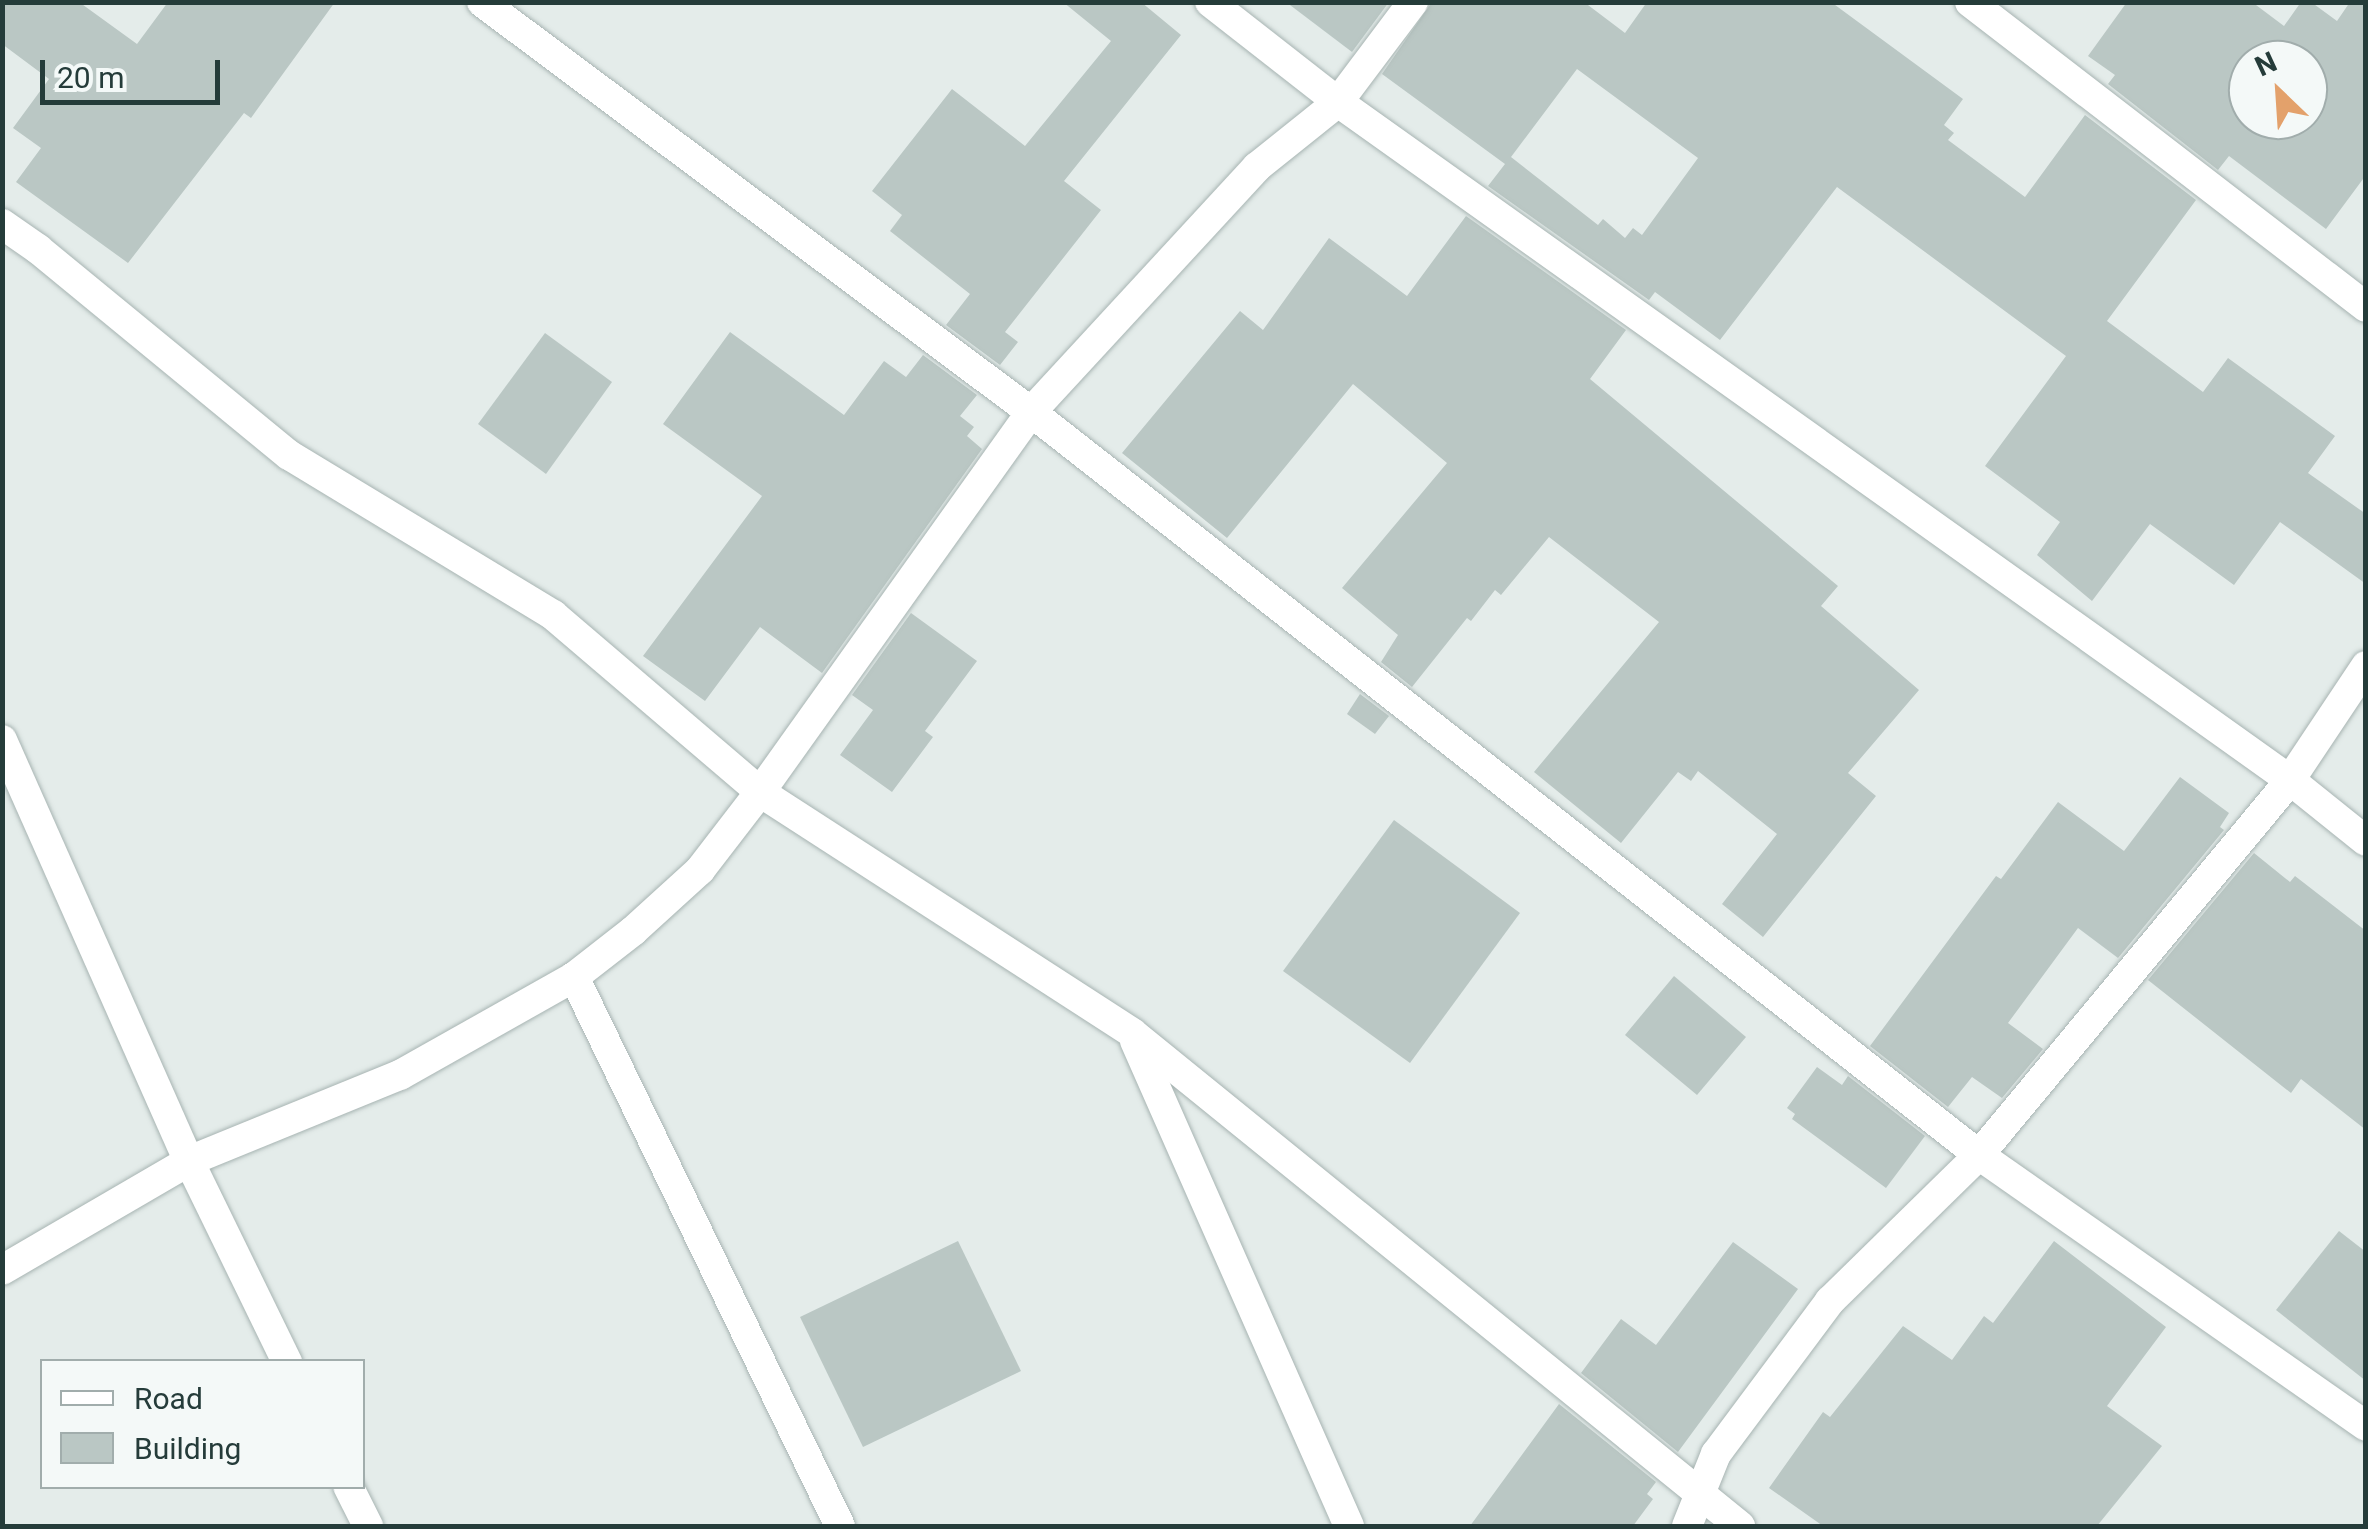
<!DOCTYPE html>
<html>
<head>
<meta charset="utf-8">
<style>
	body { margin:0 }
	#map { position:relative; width:2368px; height:1529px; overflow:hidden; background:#e4ecea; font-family:Roboto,sans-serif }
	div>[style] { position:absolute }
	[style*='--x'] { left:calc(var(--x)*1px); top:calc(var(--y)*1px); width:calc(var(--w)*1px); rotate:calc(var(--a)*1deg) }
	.building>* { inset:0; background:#bac7c4 }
	.roads { filter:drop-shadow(0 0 2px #a7b4b2) drop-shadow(0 0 2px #a7b4b2) }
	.minor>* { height:30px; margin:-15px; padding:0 15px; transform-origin:15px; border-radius:15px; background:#fff }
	span { translate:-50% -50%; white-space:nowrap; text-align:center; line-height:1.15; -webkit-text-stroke:10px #f4f9f8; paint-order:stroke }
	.frame { position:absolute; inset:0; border:5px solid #253c3a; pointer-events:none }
	.legend { position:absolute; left:40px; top:1359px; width:325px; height:130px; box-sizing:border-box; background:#f4f9f8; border:2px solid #a1adac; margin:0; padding:12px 18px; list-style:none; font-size:30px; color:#253c3a }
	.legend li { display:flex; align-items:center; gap:20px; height:50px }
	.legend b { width:50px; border:2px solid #a1adac }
	.north { position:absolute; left:2228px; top:40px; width:100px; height:100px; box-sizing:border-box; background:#f4f9f8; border:2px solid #a1adac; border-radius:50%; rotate:335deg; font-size:28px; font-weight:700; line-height:40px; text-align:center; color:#253c3a }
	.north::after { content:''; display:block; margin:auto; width:35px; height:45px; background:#e3a16b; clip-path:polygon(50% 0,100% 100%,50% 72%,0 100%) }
	.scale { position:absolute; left:40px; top:60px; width:180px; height:45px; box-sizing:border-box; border:5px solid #253c3a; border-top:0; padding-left:12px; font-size:30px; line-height:35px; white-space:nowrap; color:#253c3a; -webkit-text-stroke:8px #f4f9f8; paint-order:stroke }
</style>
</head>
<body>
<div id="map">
	<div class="building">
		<div style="clip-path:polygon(2px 2px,79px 2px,137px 44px,168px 2px,335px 2px,251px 118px,244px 113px,128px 263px,16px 182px,41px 148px,13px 128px,49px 79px,2px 44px)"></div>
		<div style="clip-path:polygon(1063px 2px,1141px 2px,1181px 35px,1064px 181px,1101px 210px,1005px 332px,1018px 342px,1000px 365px,946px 325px,970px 294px,890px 231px,902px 215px,872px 191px,952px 89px,1025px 146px,1111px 41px)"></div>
		<div style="clip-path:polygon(1286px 2px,1389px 2px,1352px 52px)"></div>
		<div style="clip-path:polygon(evenodd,1432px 2px,1584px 2px,1625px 33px,1647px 2px,1831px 2px,1963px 99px,1944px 125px,1954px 133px,1948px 140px,2025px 197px,2085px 115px,2196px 200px,2107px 321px,2203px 392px,2228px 358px,2335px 436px,2308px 473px,2366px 514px,2366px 584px,2280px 522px,2234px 585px,2150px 524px,2092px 601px,2037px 555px,2060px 522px,1985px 466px,2066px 356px,1837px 187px,1720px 340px,1655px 292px,1649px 300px,1488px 186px,1505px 164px,1382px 74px,1432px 2px,1577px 69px,1698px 158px,1642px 235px,1633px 228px,1625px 238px,1603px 219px,1598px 225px,1511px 157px,1577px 69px)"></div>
		<div style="clip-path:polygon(evenodd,2127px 2px,2252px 2px,2284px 26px,2301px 2px,2311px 2px,2337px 21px,2350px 2px,2366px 2px,2366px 175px,2326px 229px,2229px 156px,2218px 170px,2108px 84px,2115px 75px,2088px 56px,2127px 2px,2248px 60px,2308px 60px,2308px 120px,2248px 120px,2248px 60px)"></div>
		<div style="clip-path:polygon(1466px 216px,1626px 330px,1590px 379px,1838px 586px,1821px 606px,1919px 690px,1848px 773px,1876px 796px,1763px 937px,1722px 904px,1777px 834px,1698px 771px,1691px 781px,1678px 772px,1621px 843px,1534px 772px,1659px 622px,1549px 537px,1501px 595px,1495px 590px,1471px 621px,1467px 618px,1412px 687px,1381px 662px,1398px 635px,1342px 588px,1447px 463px,1353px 384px,1227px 538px,1122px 453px,1240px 311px,1263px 330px,1329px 238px,1407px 296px)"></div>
		<div style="clip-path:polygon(730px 332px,844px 415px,884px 361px,906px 377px,923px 355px,977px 395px,960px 416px,974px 427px,967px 436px,982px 449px,822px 673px,760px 627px,705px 701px,643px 656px,762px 496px,663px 424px)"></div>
		<div style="clip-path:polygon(545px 333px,612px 382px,546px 474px,478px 424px)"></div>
		<div style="clip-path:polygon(911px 613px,977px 661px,925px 731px,933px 737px,892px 792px,840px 755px,873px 710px,852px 695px)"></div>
		<div style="clip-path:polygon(1360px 694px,1389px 716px,1375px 734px,1347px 714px)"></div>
		<div style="clip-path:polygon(2180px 777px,2229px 813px,2220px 827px,2224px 830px,2118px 958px,2078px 928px,2008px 1023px,2043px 1049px,2002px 1098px,1972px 1077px,1948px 1107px,1870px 1046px,1996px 876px,2001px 879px,2058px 802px,2124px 851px)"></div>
		<div style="clip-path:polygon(1394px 820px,1520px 913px,1410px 1063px,1283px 971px)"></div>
		<div style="clip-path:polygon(2254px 853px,2290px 882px,2295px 876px,2366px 931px,2366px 1130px,2301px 1079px,2291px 1093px,2148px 980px)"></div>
		<div style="clip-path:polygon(1674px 976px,1746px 1037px,1697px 1095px,1625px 1035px)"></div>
		<div style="clip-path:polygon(1817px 1067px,1842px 1085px,1848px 1076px,1925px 1136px,1886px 1188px,1792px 1119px,1795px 1114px,1787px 1108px)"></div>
		<div style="clip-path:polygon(2339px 1231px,2366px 1252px,2366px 1381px,2276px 1310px)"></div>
		<div style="clip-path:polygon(958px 1241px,1021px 1371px,863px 1447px,800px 1317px)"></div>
		<div style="clip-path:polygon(2054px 1241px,2166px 1327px,2107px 1406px,2162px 1446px,2097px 1526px,1823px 1526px,1769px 1488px,1823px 1412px,1830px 1417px,1903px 1326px,1952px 1360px,1984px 1316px,1993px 1323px)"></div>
		<div style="clip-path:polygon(1733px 1242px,1798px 1289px,1678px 1452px,1581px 1373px,1621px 1319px,1656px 1345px)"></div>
		<div style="clip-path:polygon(1559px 1404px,1656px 1482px,1647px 1494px,1653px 1499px,1633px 1526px,1470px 1526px)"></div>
	</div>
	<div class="roads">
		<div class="minor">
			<div style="--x:482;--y:2;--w:685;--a:36.75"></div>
			<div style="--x:1031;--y:412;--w:1204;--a:38.09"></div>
			<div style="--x:1979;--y:1155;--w:472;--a:35"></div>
			<div style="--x:1210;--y:2;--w:162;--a:38"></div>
			<div style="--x:1338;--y:102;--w:1169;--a:35.46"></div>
			<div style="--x:2290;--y:780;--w:97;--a:38.8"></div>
			<div style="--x:1970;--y:2;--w:500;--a:37.6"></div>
			<div style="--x:2;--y:224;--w:44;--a:34.8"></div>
			<div style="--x:38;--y:249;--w:325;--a:39.4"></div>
			<div style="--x:289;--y:455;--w:309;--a:31.2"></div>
			<div style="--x:553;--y:615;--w:272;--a:40.5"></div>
			<div style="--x:760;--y:792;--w:443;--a:32.9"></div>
			<div style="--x:1132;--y:1033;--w:783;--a:39.04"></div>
			<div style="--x:2;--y:740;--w:461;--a:66.1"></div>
			<div style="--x:189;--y:1161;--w:224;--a:64"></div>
			<div style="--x:574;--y:977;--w:610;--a:64.15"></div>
			<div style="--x:1135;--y:1041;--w:530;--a:66.19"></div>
			<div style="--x:2;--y:1270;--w:216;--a:-30.2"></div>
			<div style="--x:189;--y:1161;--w:228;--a:-22.2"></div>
			<div style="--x:400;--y:1075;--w:200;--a:-29.4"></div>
			<div style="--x:574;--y:977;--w:75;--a:-37.9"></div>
			<div style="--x:633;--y:931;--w:91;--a:-42.3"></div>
			<div style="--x:700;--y:870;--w:98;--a:-52.4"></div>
			<div style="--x:760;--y:792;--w:467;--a:-54.5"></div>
			<div style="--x:1031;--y:412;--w:333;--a:-47.3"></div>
			<div style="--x:1257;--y:167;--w:104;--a:-38.7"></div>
			<div style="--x:1338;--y:102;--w:125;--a:-53.1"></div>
			<div style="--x:348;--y:1486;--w:45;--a:63.4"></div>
			<div style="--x:1687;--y:1526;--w:78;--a:-68.1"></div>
			<div style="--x:1716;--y:1454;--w:191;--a:-53.3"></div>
			<div style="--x:1830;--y:1301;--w:209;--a:-44.4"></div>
			<div style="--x:1979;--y:1155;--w:487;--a:-50.3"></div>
			<div style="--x:2290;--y:780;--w:137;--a:-56.3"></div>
		</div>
	</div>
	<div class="frame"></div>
	<ul class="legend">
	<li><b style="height:12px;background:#fff"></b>Road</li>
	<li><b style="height:28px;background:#bac7c4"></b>Building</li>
	</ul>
	<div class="north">N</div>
	<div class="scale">20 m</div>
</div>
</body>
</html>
